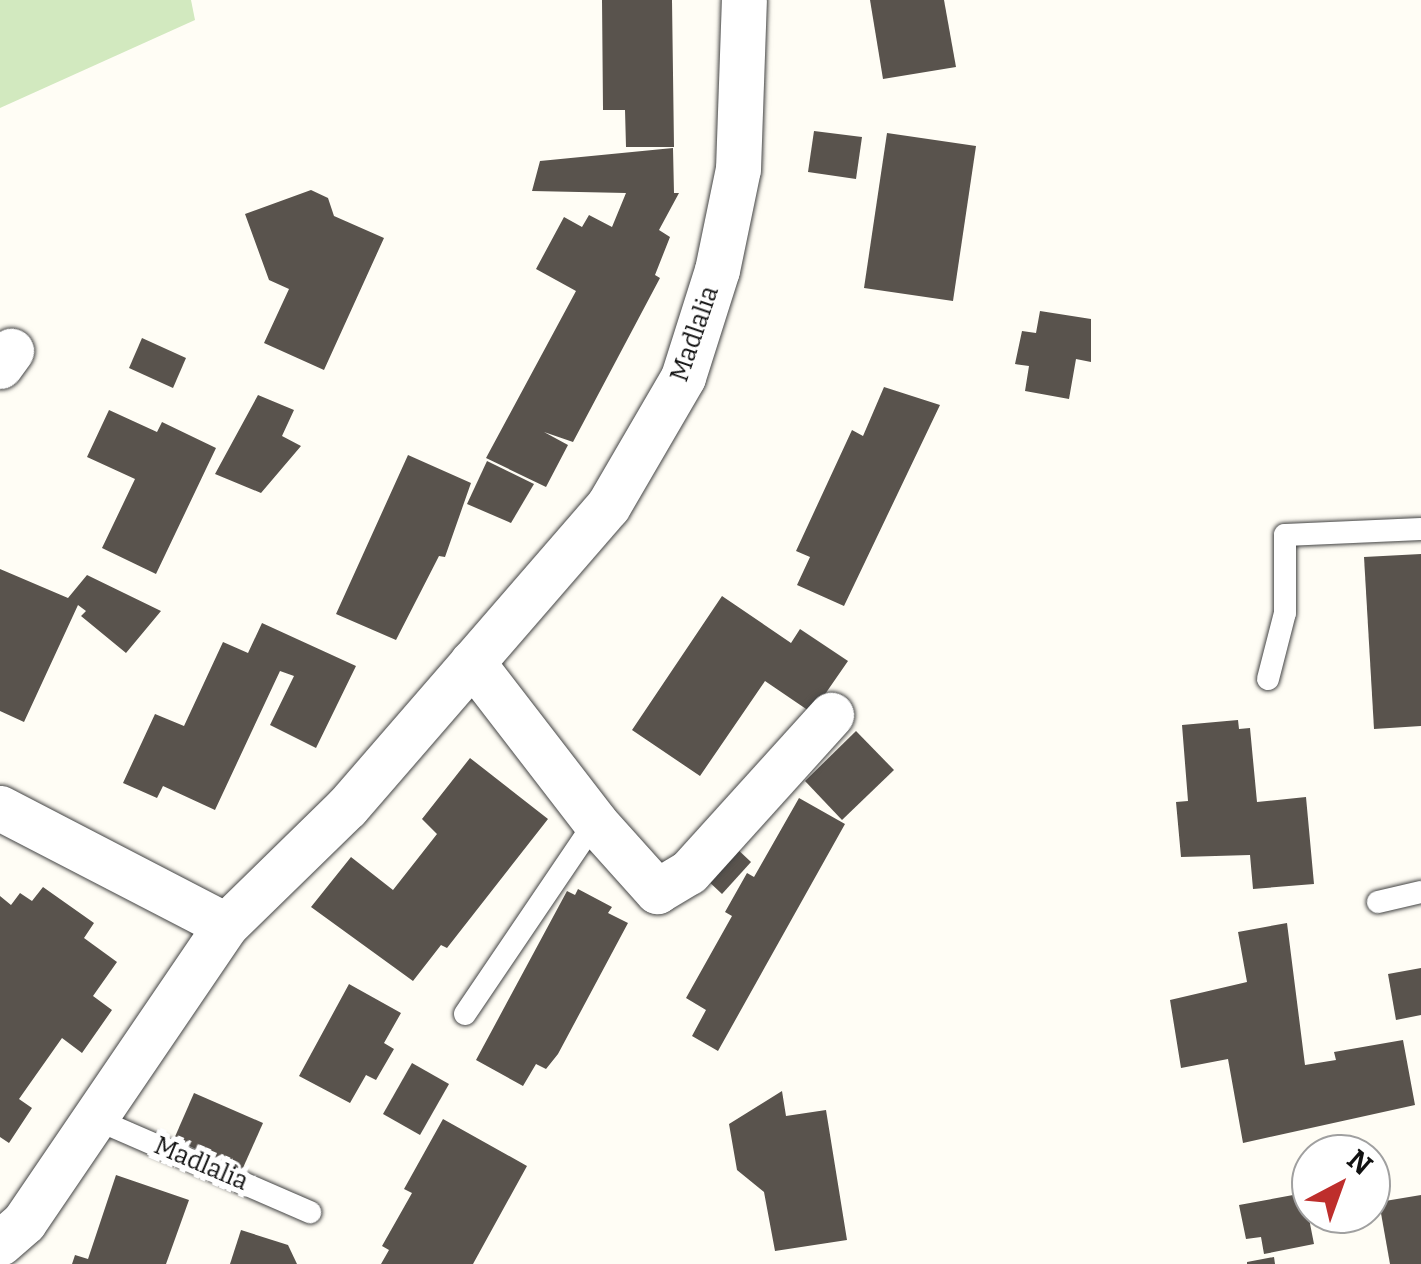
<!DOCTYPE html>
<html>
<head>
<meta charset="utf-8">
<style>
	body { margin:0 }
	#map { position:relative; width:1421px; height:1264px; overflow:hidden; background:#fffdf5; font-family:Bitter,serif }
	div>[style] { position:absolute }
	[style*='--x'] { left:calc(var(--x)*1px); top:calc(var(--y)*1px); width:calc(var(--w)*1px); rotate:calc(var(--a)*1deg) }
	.green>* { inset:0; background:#d2e9bf }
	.building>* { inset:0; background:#59534d }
	.roads { filter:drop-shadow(0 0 2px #444) drop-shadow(0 0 2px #444) }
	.lane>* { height:22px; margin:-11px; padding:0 11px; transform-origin:11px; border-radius:11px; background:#fff }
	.street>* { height:45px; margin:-22.5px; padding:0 22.5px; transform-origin:22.5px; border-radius:22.5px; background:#fff }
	span { translate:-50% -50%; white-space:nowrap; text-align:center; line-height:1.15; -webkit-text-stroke:10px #fff; paint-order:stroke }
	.street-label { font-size:25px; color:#111 }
	.north { position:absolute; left:1291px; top:1134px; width:100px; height:100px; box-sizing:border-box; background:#fff; border:2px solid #a0a0a0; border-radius:50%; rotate:41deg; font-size:28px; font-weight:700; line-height:40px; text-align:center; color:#111 }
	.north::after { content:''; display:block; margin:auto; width:35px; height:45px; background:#be2e2c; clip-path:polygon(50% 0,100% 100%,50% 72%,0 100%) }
</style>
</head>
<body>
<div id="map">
	<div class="green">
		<div style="clip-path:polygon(0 0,191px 0,195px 20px,0 108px)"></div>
	</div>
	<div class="building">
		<div style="clip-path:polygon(602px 0,672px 0,674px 147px,626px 147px,625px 110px,603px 110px)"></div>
		<div style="clip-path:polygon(870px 0,944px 0,956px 67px,883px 79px)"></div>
		<div style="clip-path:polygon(814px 131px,862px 137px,856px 179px,808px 172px)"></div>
		<div style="clip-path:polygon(887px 133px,976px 146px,953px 301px,864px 288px)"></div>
		<div style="clip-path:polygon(673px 148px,674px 193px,679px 193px,659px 230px,670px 237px,655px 275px,660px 278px,573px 442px,544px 432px,568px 445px,546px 487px,486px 458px,576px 291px,536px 269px,564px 217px,582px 227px,589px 215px,612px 227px,626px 193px,532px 191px,540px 161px)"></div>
		<div style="clip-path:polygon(311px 190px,328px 198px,334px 216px,384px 238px,324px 370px,264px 343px,289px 289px,269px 280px,245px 214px)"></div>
		<div style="clip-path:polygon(1040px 311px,1091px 319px,1091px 362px,1076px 359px,1069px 399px,1025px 391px,1029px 366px,1015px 364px,1022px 331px,1036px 333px)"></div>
		<div style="clip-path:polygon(142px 338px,186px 358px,173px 388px,129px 368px)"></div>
		<div style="clip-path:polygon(884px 387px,940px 405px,844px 606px,797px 585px,810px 557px,796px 551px,852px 430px,863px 436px)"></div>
		<div style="clip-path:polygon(258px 395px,294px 410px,282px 436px,301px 446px,261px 493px,215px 474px)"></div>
		<div style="clip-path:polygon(109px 410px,157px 432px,162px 422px,216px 448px,156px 574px,102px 548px,135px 479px,87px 457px)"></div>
		<div style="clip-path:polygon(408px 455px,471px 483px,445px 557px,439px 556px,396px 640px,336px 614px)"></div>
		<div style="clip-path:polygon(487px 461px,534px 484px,511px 523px,467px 504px)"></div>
		<div style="clip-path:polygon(1421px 554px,1421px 726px,1374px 729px,1364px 557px)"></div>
		<div style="clip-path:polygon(0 569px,68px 598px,87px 575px,161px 611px,126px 653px,81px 616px,86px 611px,78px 605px,24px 722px,0 711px)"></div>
		<div style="clip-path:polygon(722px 596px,791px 643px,800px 629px,848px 661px,812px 713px,765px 681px,700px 776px,632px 730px)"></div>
		<div style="clip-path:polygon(262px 623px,356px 666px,316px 748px,270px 725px,294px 676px,280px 671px,215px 810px,163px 786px,157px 798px,123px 783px,155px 714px,184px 726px,223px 642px,248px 653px)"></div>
		<div style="clip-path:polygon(1238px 720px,1239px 729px,1250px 728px,1257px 802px,1306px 797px,1314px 884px,1253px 889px,1250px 855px,1181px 857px,1176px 802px,1188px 801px,1182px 725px)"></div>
		<div style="clip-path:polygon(856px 731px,894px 770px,842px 820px,805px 781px)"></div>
		<div style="clip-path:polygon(470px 758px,548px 819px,447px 948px,441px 945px,413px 981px,311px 907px,351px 857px,393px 890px,437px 834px,422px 819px)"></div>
		<div style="clip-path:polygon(799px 798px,845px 824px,718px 1051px,692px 1036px,706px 1010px,686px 998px,732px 916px,725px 912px,747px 873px,754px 877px)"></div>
		<div style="clip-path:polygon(734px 846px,751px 862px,722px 894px,705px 878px)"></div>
		<div style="clip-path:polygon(43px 887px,94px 923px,84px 938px,117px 962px,93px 996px,112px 1010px,82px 1053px,62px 1038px,19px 1099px,32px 1108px,9px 1143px,0 1137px,0 896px,11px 905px,20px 893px,32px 901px)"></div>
		<div style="clip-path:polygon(578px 889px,612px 907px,608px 913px,628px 923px,558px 1054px,546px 1069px,536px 1064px,523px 1086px,476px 1060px,567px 891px,575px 895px)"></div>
		<div style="clip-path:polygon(1287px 923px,1305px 1065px,1336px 1060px,1334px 1052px,1403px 1040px,1415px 1105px,1243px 1143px,1228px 1059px,1181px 1068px,1170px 1000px,1247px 982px,1238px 932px)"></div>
		<div style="clip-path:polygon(1421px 968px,1421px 1015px,1396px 1020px,1388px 974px)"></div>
		<div style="clip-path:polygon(349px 984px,401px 1013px,384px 1043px,394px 1049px,376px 1080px,366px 1075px,350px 1103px,299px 1076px)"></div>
		<div style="clip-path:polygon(412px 1063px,449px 1084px,420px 1135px,383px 1114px)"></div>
		<div style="clip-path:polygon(782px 1091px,786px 1116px,826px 1110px,847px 1240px,775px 1251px,764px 1192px,737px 1170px,729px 1124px)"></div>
		<div style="clip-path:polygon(194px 1093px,263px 1123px,242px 1170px,174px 1139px)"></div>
		<div style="clip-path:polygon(443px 1119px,527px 1166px,473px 1264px,381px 1264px,389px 1250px,382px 1246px,412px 1193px,404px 1189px)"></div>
		<div style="clip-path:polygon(116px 1175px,189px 1200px,166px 1264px,72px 1264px,75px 1255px,88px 1259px)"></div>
		<div style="clip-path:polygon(1304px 1193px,1314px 1244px,1264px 1254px,1261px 1237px,1246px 1239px,1239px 1205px)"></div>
		<div style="clip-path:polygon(1421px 1195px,1421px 1264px,1390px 1264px,1379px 1202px)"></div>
		<div style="clip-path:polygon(241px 1230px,288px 1245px,297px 1264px,230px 1264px)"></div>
		<div style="clip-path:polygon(1274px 1257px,1275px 1264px,1247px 1264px,1247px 1262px)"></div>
	</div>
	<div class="roads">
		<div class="lane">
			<div style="--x:1268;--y:679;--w:68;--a:-75.6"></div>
			<div style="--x:1285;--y:613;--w:78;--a:-90"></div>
			<div style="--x:1285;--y:535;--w:136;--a:-2.5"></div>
			<div style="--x:1378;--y:902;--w:44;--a:-13.1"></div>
			<div style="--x:465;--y:1014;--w:232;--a:-55.9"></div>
			<div style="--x:91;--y:1117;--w:239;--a:23.5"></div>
		</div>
		<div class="street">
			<div style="--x:0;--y:366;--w:19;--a:-54"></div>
			<div style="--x:472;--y:662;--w:202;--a:52.4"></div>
			<div style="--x:595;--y:822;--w:93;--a:48.1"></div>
			<div style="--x:657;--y:891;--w:37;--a:-31"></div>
			<div style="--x:689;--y:872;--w:212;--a:-47.9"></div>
			<div style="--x:0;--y:808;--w:254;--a:27.4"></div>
			<div style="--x:226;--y:925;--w:169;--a:-44.3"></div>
			<div style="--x:347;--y:807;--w:398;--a:-49.1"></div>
			<div style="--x:608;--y:506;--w:149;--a:-59.8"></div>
			<div style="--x:683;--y:377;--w:112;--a:-72.4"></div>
			<div style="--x:717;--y:270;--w:103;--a:-78.3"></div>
			<div style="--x:738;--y:169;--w:169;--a:-88"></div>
			<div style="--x:0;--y:1243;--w:32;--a:-41"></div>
			<div style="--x:24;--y:1222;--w:359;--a:-55.8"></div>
		</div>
	</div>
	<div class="street-label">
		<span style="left:695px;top:334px;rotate:-71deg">Madlalia</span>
		<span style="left:201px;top:1164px;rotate:23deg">Madlalia</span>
	</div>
	<div class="north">N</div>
</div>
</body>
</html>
